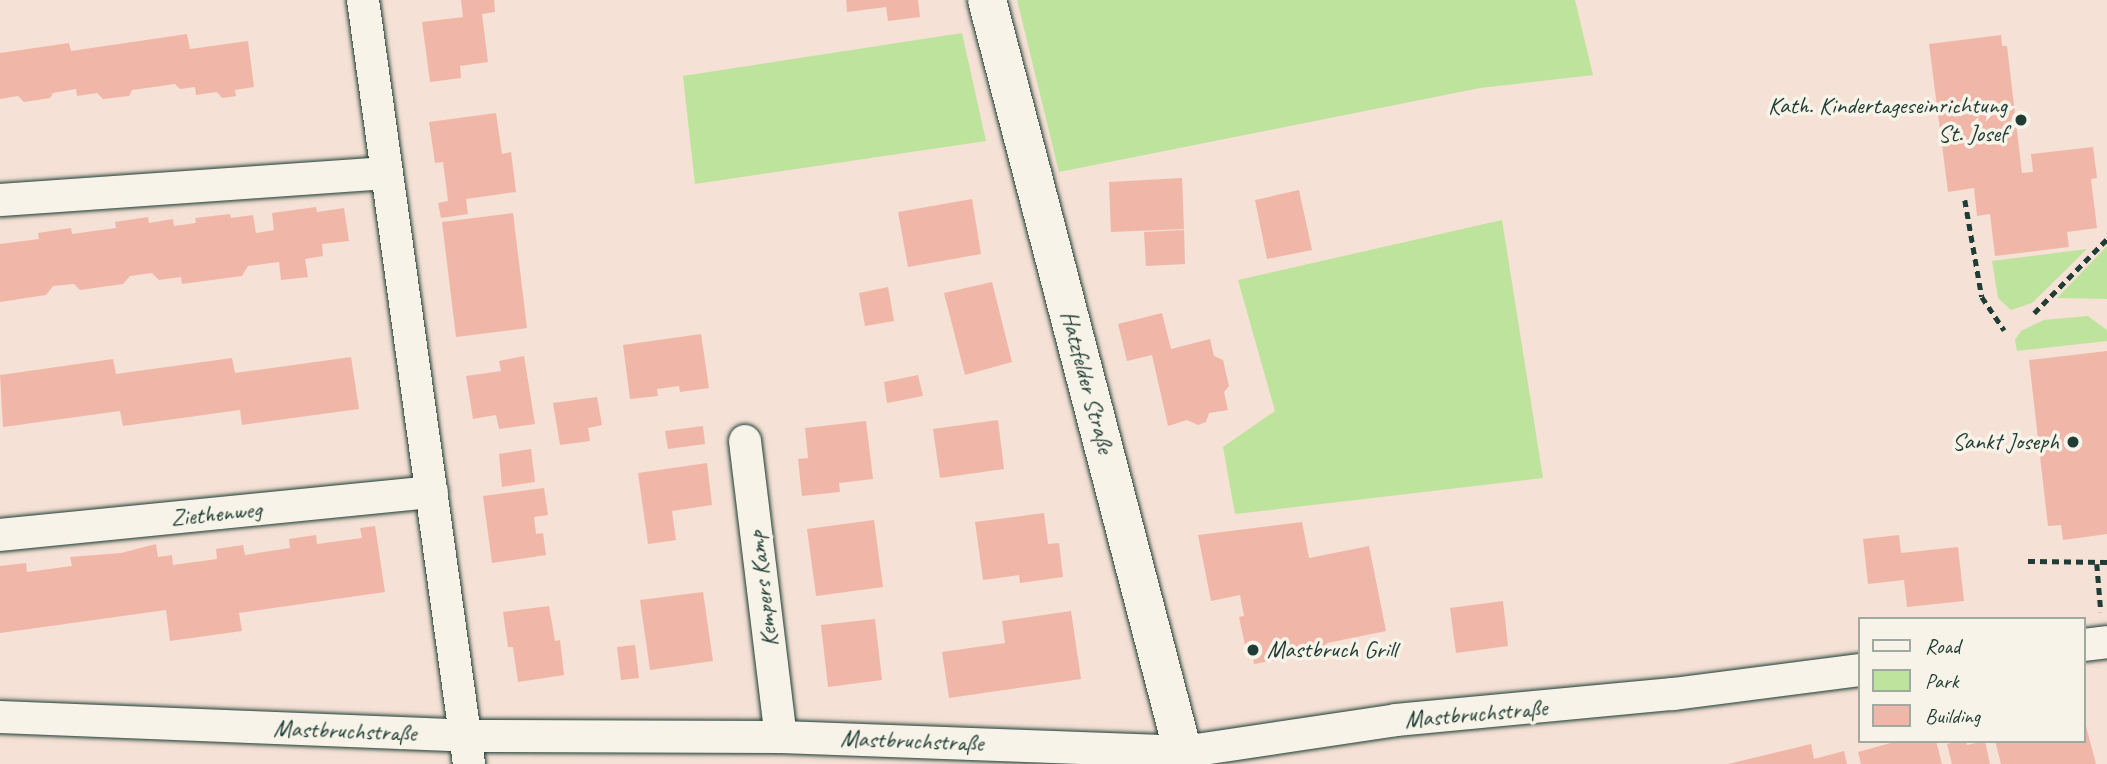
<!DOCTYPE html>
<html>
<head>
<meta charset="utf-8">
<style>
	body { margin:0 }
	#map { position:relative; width:2107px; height:764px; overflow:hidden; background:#f5e1d5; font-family:Caveat,sans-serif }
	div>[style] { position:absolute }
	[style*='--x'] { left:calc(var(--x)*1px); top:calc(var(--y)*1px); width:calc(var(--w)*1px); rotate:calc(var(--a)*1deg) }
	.green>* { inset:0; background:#bee39d }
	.building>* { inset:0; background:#f0b7a8 }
	.path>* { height:4.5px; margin-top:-2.25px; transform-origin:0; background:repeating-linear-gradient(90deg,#1f3d34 0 7px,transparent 0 12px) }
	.roads { filter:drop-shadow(0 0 2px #1f3d34) drop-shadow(0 0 2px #1f3d34) }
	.minor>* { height:32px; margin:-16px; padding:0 16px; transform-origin:16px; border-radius:16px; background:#f7f3e8 }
	.tertiary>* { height:38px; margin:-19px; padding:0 19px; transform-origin:19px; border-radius:19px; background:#f7f3e8 }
	.dots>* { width:19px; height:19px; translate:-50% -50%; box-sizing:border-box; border:4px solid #f7f3e8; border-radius:50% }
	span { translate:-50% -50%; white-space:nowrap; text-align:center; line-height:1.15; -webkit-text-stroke:7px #f7f3e8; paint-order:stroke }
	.poi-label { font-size:24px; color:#1f3d34 }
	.right { translate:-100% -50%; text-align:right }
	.left { translate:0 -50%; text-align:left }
	.street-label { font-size:24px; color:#1f3d34 }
	.legend { position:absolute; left:1858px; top:617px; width:228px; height:126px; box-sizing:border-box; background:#f7f3e8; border:2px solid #a1aaa0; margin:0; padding:9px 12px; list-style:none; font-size:21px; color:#1f3d34 }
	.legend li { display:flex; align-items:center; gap:14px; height:35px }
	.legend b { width:35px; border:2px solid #a1aaa0 }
</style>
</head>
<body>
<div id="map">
	<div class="green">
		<div style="clip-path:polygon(1017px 0,1575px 0,1593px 75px,1480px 88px,1059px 172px)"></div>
		<div style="clip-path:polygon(962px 33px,986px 141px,695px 184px,683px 76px)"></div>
		<div style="clip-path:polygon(1502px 220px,1543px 478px,1235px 514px,1223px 447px,1275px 411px,1238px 280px)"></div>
		<div style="clip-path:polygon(2107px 246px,2107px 299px,2057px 298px)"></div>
		<div style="clip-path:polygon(2087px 249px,2032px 303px,2011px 310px,1998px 298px,1992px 261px)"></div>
		<div style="clip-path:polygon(2088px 316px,2107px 330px,2107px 341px,2017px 351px,2015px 340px,2021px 331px,2044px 320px)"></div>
	</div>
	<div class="building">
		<div style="clip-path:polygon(461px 0,494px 0,495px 12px,482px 14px,488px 62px,460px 66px,461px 78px,430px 82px,422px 22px,463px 17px)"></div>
		<div style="clip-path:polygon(846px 0,918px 0,920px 17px,888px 21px,886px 7px,847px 12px)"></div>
		<div style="clip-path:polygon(187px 34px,190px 49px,248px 41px,254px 87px,235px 90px,236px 96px,222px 98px,217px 92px,196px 95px,195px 87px,180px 89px,175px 84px,132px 90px,129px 96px,103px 99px,97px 93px,77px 96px,76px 89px,53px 93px,50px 98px,24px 102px,18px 96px,0 99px,0 53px,69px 43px,71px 51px)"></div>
		<div style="clip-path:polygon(2001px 35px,2002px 46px,2007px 46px,2022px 173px,2033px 172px,2031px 154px,2093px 147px,2097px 178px,2091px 179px,2097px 228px,2067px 232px,2069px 247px,1995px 256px,1990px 214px,1977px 216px,1974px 188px,1948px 192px,1929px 44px)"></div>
		<div style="clip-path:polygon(496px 113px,502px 154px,511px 152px,516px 192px,466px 199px,468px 214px,441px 218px,438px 203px,448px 201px,443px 162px,435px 163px,429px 122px)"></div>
		<div style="clip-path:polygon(1182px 178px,1184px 229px,1111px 232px,1109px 182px)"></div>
		<div style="clip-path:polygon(1299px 190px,1312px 250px,1267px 259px,1255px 200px)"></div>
		<div style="clip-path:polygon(972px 199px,981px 254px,908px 267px,898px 212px)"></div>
		<div style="clip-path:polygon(316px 207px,317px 212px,344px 208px,349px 241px,322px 244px,323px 256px,305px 259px,308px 277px,281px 280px,279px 262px,248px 266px,242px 276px,182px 284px,181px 277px,159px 280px,152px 273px,130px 276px,123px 284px,80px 290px,74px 284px,53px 286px,46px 295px,0 302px,0 244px,39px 239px,38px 233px,71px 228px,72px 234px,116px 228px,115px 222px,148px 217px,149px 223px,173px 219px,174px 226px,196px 223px,195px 218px,230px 214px,231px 218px,253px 215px,256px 233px,274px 230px,272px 213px)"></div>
		<div style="clip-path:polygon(513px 213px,527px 328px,456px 337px,442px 222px)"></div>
		<div style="clip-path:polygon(1184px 230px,1185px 264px,1146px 266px,1144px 232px)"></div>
		<div style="clip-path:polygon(992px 282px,1012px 362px,965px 375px,944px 293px)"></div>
		<div style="clip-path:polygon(888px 287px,894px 321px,865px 326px,859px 293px)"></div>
		<div style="clip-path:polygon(1162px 313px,1171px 349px,1210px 339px,1214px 356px,1223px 360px,1229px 386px,1224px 392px,1228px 410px,1209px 413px,1206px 422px,1198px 425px,1187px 420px,1168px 426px,1152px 355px,1127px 361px,1118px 324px)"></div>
		<div style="clip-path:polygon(701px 334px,709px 388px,680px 392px,679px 386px,657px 389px,658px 396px,630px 399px,623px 345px)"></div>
		<div style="clip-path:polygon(2107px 351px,2107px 534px,2063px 540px,2061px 525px,2048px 526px,2029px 360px)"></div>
		<div style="clip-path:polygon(524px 356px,535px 424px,499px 429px,496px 415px,473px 419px,466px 376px,501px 371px,499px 361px)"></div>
		<div style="clip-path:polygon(351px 357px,359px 409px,242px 425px,240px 410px,123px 426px,120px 411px,3px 427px,0 375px,113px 359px,116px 374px,232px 358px,235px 373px)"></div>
		<div style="clip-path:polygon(918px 375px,923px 396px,887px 403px,884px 382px)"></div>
		<div style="clip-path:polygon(597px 397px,602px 425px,588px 428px,590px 441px,560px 445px,553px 403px)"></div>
		<div style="clip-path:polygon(998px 420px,1004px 469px,940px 478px,933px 429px)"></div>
		<div style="clip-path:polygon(866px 421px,873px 479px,839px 483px,840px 492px,802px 496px,798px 459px,808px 458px,805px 428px)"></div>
		<div style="clip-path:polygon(703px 426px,705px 444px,668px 449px,665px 431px)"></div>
		<div style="clip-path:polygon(531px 449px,535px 482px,502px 487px,499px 454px)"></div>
		<div style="clip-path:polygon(707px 463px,712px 505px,672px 511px,676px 540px,648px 544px,638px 473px)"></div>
		<div style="clip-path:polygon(544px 488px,548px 515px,534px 517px,536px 534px,543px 533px,546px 555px,492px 563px,483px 496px)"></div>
		<div style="clip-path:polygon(1044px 513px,1048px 544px,1059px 543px,1063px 577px,1020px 583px,1019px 575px,983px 580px,975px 522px)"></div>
		<div style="clip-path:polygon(874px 520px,883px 587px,816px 596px,807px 529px)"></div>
		<div style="clip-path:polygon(1302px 522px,1309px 558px,1369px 546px,1386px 631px,1327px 643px,1328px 650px,1254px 664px,1253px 658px,1248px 659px,1239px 617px,1244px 616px,1240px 595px,1211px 601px,1198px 535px)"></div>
		<div style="clip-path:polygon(375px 526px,385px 592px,239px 613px,242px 631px,170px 641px,166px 610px,0 633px,0 566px,26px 563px,27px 572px,72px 566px,70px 557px,121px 553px,156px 544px,158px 557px,172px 555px,173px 565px,217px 559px,216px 549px,243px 545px,245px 555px,290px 548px,289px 539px,302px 537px,316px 535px,317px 544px,362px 538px,360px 528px)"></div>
		<div style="clip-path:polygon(1899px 535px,1901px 553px,1958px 547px,1964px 601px,1907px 607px,1904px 580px,1868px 584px,1863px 539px)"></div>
		<div style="clip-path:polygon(703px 592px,713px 661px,650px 670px,640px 600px)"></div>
		<div style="clip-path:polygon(1503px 601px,1508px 646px,1456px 653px,1450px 608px)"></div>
		<div style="clip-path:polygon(549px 606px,555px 641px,560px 640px,564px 675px,518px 682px,513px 647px,508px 647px,503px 612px)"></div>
		<div style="clip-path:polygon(1071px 611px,1081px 679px,949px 698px,942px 652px,1005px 643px,1002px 621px)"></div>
		<div style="clip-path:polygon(875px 619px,882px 680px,828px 687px,821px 625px)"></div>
		<div style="clip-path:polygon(635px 645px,639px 678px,621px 680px,617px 647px)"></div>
		<div style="clip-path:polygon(2085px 722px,2096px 764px,2001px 764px,1995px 741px,2084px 741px)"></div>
		<div style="clip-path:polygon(1898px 741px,1936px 741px,1942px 764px,1861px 764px,1858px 752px)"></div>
		<div style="clip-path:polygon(1959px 741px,1966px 741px,1967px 745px,1985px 741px,1990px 764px,1952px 764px,1947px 744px)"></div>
		<div style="clip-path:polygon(1811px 744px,1814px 759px,1844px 751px,1847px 764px,1728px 764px)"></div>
	</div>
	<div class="path">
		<div style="--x:1965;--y:200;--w:98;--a:80.1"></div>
		<div style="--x:1982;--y:297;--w:40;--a:56"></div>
		<div style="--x:2034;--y:313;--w:104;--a:-45.4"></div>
		<div style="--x:2028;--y:561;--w:79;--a:0.7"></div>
		<div style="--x:2097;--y:564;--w:48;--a:85.2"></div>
	</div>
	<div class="roads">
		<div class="minor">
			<div style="--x:363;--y:0;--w:771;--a:82.1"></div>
			<div style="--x:0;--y:200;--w:386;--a:-4"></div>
			<div style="--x:745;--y:441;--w:298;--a:83.1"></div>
			<div style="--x:0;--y:535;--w:434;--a:-5.7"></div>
			<div style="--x:2084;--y:645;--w:23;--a:-7"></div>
			<div style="--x:0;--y:717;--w:463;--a:2.3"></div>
			<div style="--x:463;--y:736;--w:318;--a:0.2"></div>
			<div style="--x:781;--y:737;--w:402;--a:2.1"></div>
			<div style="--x:1183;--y:752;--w:215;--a:-8.5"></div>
			<div style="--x:1396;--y:720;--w:278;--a:-5.4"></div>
			<div style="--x:1673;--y:694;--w:189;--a:-7.3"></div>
		</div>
		<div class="tertiary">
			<div style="--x:987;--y:0;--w:789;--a:75.4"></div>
		</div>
	</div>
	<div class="dots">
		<div style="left:2021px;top:120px;background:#1f3d34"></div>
		<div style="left:2073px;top:442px;background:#1f3d34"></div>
		<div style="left:1253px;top:650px;background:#1f3d34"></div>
	</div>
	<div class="poi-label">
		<span class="right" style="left:2007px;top:120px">Kath. Kindertageseinrichtung<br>St. Josef</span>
		<span class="right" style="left:2059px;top:442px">Sankt Joseph</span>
		<span class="left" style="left:1267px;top:650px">Mastbruch Grill</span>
	</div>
	<div class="street-label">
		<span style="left:1087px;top:382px;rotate:75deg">Hatzfelder Straße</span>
		<span style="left:216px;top:514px;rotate:-6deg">Ziethenweg</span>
		<span style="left:763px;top:589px;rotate:-97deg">Kempers Kamp</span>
		<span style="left:1476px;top:714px;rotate:-5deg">Mastbruchstraße</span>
		<span style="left:345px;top:731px;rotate:2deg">Mastbruchstraße</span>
		<span style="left:912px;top:741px;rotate:2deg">Mastbruchstraße</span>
	</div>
	<ul class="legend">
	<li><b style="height:9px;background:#f7f3e8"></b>Road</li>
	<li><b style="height:19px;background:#bee39d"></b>Park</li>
	<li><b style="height:19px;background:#f0b7a8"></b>Building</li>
	</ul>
</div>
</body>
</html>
